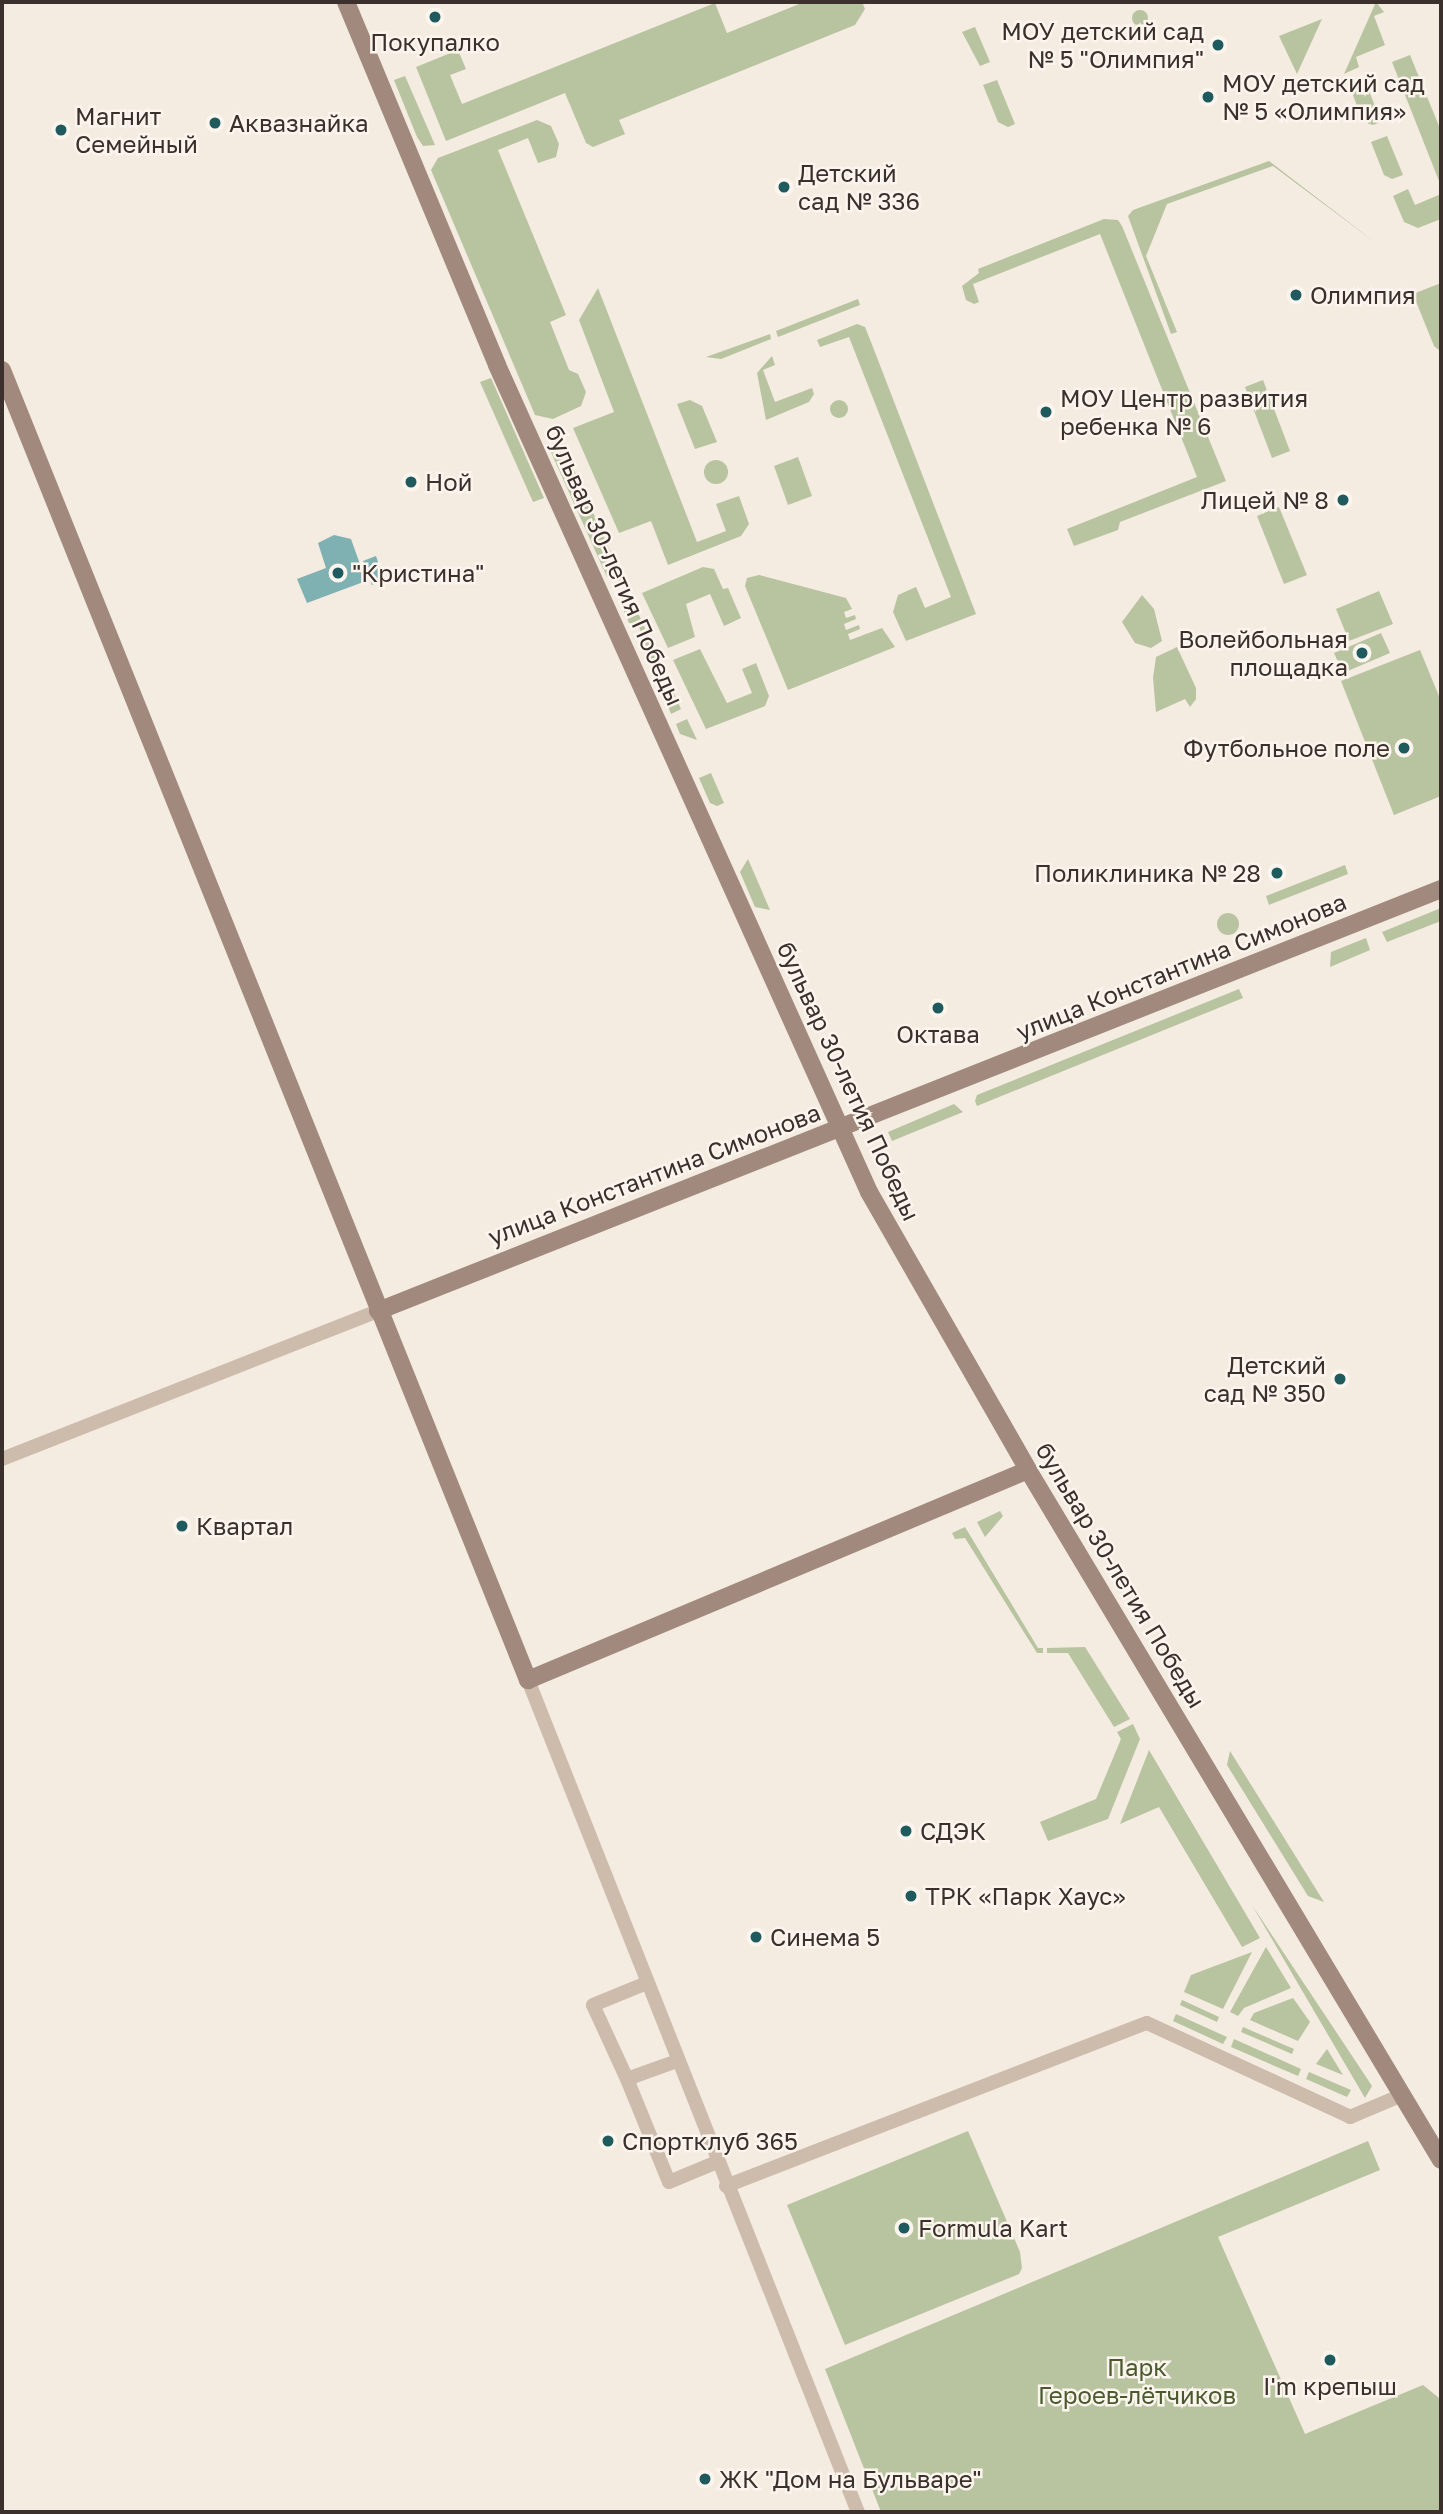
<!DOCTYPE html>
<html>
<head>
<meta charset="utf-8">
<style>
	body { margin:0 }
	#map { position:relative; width:1443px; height:2514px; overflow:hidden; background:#f4ebe1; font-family:"Golos Text",sans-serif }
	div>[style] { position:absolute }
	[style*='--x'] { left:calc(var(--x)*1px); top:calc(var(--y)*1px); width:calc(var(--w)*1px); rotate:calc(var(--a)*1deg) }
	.green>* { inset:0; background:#b8c4a0 }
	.round { border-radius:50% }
	.water>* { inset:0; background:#7fb0b2 }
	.street>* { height:14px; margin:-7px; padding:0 7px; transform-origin:7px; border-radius:7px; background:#cdbbac }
	.secondary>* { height:18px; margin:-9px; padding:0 9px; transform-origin:9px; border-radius:9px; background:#a18a7d }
	.dots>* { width:19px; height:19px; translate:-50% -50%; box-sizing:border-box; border:4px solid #fbf5ee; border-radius:50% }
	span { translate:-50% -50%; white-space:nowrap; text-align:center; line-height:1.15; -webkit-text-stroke:5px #fbf5ee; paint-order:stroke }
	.poi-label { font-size:24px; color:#3b302b }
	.right { translate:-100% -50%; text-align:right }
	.left { translate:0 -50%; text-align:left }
	.street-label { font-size:24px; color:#3b302b }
	.park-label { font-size:24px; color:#4a5a2e }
	.frame { position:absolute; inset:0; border:4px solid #3b302b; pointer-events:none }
</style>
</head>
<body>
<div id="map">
	<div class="green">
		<div style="clip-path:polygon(804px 2px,862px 2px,865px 9px,855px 25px,619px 120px,625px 134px,593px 147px,586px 143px,565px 93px,446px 141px,416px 67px,458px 50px,466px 69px,450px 75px,462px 104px,715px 3px,727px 33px)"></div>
		<div style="clip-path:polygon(1376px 2px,1384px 12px,1374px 16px,1385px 45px,1356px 57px,1359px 67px,1344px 74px)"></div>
		<div class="round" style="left:1132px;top:10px;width:16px;height:16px"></div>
		<div style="clip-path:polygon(1322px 19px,1297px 74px,1279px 36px)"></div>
		<div style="clip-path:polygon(975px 27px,990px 62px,980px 66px,962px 32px)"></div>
		<div style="clip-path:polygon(1410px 55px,1441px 131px,1441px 186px,1392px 62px)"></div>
		<div style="clip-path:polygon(405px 76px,435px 145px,423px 146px,417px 137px,394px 80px)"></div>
		<div style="clip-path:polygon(997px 80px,1015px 124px,1008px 127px,998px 122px,983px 85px)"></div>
		<div style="clip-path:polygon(1366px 83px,1381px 122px,1373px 125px,1363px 122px,1353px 95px,1355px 87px)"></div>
		<div style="clip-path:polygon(537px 120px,551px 126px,559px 144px,556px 157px,538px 163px,528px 138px,498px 150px,566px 315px,550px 322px,569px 370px,578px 374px,586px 392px,581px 406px,553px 419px,535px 415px,431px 170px,438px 158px)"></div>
		<div style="clip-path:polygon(1387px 136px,1403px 175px,1392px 179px,1384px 175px,1371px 142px)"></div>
		<div style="clip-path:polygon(1269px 161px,1376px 243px,1273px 166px,1167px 204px,1146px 256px,1177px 332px,1171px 334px,1128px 216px,1133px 210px)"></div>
		<div style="clip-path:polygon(1408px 189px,1415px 205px,1441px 194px,1441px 219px,1418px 228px,1404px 222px,1393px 196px)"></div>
		<div style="clip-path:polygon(1104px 219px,1118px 220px,1122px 226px,1226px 481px,1120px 522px,1118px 530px,1074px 546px,1067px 529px,1197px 477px,1100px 234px,973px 284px,979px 302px,974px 304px,966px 300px,962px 286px,979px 273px,978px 269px)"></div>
		<div style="clip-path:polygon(1441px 283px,1441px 352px,1434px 346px,1413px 294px)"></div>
		<div style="clip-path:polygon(598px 288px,697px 542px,726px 531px,716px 504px,739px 496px,749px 524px,741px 536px,668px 565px,651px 521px,619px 533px,573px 428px,614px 412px,579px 320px)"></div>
		<div style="clip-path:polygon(858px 299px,860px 305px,778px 337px,776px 331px)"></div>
		<div style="clip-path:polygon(857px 324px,865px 327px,871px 342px,976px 614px,906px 641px,893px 612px,898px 595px,916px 587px,925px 608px,951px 597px,849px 337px,820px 347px,817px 340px)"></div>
		<div style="clip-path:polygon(770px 334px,771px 339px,721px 359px,706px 357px)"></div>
		<div style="clip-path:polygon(772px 356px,775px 365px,763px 370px,775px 402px,812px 388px,814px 394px,809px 402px,766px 420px,757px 373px)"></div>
		<div style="clip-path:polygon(491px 378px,544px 498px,533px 502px,480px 382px)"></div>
		<div style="clip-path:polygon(1263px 380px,1290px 451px,1272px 458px,1245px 387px)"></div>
		<div class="round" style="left:830px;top:400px;width:18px;height:18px"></div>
		<div style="clip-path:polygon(690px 400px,702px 406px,717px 442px,695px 449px,677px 404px)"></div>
		<div style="clip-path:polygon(558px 434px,624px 582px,607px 577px,550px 450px)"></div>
		<div style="clip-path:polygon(798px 457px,812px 496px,788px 505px,774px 466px)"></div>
		<div class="round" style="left:704px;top:460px;width:24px;height:24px"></div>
		<div style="clip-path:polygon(1279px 507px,1307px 575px,1284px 584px,1257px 516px)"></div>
		<div style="clip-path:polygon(703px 567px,714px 569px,723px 589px,728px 588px,741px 618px,724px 626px,710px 594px,686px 604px,695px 637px,668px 648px,642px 593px)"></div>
		<div style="clip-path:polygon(759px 575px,846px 598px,852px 609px,844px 612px,846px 618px,855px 615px,856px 619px,844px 624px,846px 630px,859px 625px,860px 629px,848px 634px,850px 640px,882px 628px,895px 647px,788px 690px,745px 586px,747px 578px)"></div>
		<div style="clip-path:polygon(1379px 591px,1393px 624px,1349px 641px,1336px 609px)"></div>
		<div style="clip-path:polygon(1142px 595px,1154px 609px,1162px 641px,1151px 648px,1135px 643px,1122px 622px)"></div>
		<div style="clip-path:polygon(631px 598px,637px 609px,633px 612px,639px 615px,681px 709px,671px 714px,638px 624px,629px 623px,624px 612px)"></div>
		<div style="clip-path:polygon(1381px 633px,1390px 653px,1343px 673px,1334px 653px)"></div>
		<div style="clip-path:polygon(1177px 647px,1196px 688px,1196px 699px,1190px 707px,1185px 699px,1156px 712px,1153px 678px,1156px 657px)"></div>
		<div style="clip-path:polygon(700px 649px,727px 703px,752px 693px,742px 669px,756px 663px,769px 696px,765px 706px,706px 729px,673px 660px)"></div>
		<div style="clip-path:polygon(1420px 650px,1441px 701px,1441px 796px,1394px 815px,1341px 681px)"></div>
		<div style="clip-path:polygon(687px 719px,697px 740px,680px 734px,676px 724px)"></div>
		<div style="clip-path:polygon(711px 773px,724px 803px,717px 806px,710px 803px,699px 778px)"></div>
		<div style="clip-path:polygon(748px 859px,770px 910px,755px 907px,740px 872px)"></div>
		<div style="clip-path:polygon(1345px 865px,1348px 874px,1269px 905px,1266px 896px)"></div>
		<div style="clip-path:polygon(1441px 908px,1441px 921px,1387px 942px,1382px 932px)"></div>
		<div class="round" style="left:1217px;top:913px;width:22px;height:22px"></div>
		<div style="clip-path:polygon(1366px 938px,1370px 950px,1330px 967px,1331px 952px)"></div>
		<div style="clip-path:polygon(1239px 989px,1243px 998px,977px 1106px,975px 1101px,977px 1095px)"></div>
		<div style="clip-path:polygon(954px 1104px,963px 1112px,892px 1141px,888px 1132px)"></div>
		<div style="clip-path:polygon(1000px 1511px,1003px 1516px,985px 1537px,977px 1522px)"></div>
		<div style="clip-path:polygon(965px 1527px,1038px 1648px,1043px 1648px,1043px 1653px,1037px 1653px,965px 1538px,955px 1539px,952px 1533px)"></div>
		<div style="clip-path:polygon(1085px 1647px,1130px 1719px,1114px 1727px,1068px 1653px,1047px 1653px,1047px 1648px)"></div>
		<div style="clip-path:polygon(1179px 1665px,1195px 1693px,1186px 1701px,1176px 1685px)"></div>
		<div style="clip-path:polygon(1133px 1724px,1140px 1739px,1108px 1819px,1048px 1841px,1040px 1822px,1096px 1799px,1121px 1739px,1117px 1732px)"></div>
		<div style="clip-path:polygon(1149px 1750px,1260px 1938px,1242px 1947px,1159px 1807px,1120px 1824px)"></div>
		<div style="clip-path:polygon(1230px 1751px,1324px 1902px,1308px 1896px,1227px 1765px)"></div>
		<div style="clip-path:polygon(1252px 1905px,1372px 2086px,1365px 2098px)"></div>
		<div style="clip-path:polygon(1266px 1947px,1291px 1988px,1244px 2008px,1238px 2016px,1230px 2012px)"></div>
		<div style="clip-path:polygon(1252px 1952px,1223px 2009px,1184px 1992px,1191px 1975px)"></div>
		<div style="clip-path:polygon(1293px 1998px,1310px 2022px,1298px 2041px,1250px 2020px,1254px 2013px)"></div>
		<div style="clip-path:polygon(1182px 2000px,1219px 2017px,1217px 2022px,1180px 2005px)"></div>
		<div style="clip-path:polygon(1176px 2014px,1227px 2037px,1223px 2044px,1173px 2021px)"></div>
		<div style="clip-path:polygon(1243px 2027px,1294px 2049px,1292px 2054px,1241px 2032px)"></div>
		<div style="clip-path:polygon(1234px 2039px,1301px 2069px,1298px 2076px,1231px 2047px)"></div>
		<div style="clip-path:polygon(1327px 2049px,1343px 2075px,1316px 2064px)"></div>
		<div style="clip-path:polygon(1309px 2072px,1351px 2090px,1347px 2097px,1306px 2079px)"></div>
		<div style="clip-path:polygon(968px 2131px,1020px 2252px,1022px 2268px,1019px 2274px,845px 2345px,787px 2205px)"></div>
		<div style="clip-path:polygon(1368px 2141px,1380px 2170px,1218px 2237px,1305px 2434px,1423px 2385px,1439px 2398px,1441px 2512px,881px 2512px,825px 2369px)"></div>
	</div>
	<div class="water">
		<div style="clip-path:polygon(334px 535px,351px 539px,366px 581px,307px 603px,297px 579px,326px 568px,318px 543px)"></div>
		<div style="clip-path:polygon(376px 556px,384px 580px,372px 585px,363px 561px)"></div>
	</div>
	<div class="street">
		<div style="--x:2;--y:1459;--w:404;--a:-21.5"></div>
		<div style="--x:528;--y:1680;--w:895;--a:68.37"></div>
		<div style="--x:677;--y:2061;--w:53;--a:160.2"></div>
		<div style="--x:627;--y:2079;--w:111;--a:67.8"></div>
		<div style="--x:669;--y:2182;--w:52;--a:-22.6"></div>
		<div style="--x:627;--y:2079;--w:81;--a:-114.7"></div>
		<div style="--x:593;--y:2005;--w:58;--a:-22.2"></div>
		<div style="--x:726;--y:2186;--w:451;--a:-21.2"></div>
		<div style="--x:1147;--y:2023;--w:224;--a:24.8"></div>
		<div style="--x:1350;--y:2117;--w:56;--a:-22.9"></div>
	</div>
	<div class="secondary">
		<div style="--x:346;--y:2;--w:393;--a:67.4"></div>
		<div style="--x:497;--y:365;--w:907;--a:65.78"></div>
		<div style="--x:869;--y:1192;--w:320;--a:60.2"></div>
		<div style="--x:1028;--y:1470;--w:804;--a:59.1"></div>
		<div style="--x:2;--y:370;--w:1412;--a:68.12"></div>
		<div style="--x:528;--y:1680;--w:542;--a:-22.78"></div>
		<div style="--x:378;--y:1311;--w:1144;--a:-21.65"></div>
	</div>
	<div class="dots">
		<div style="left:435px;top:17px;background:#1f5a5e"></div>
		<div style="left:1218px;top:45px;background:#1f5a5e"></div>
		<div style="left:1208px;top:97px;background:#1f5a5e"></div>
		<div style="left:215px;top:123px;background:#1f5a5e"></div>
		<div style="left:61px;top:130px;background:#1f5a5e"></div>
		<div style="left:784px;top:187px;background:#1f5a5e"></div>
		<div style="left:1296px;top:295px;background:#1f5a5e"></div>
		<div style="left:1046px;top:412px;background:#1f5a5e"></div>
		<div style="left:411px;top:482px;background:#1f5a5e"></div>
		<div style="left:1343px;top:500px;background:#1f5a5e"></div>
		<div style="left:338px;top:573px;background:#1f5a5e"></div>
		<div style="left:1362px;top:653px;background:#1f5a5e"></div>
		<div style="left:1404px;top:748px;background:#1f5a5e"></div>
		<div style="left:1277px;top:873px;background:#1f5a5e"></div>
		<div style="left:938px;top:1008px;background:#1f5a5e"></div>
		<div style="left:1340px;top:1379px;background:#1f5a5e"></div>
		<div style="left:182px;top:1526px;background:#1f5a5e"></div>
		<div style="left:906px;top:1831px;background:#1f5a5e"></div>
		<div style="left:911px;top:1896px;background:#1f5a5e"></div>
		<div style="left:756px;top:1937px;background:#1f5a5e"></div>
		<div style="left:608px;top:2141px;background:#1f5a5e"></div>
		<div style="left:904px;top:2228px;background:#1f5a5e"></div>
		<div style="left:1330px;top:2360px;background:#1f5a5e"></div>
		<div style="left:705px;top:2479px;background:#1f5a5e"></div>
	</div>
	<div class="poi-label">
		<span class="right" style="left:1204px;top:45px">МОУ детский сад<br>№ 5 "Олимпия"</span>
		<span style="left:435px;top:42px">Покупалко</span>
		<span class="left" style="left:1222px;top:97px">МОУ детский сад<br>№ 5 «Олимпия»</span>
		<span class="left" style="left:75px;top:130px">Магнит<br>Семейный</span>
		<span class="left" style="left:229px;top:123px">Аквазнайка</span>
		<span class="left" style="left:798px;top:187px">Детский<br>сад № 336</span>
		<span class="left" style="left:1310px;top:295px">Олимпия</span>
		<span class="left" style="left:1060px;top:412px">МОУ Центр развития<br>ребенка № 6</span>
		<span class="left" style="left:425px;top:482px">Ной</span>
		<span class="right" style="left:1329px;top:500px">Лицей № 8</span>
		<span class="left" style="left:352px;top:573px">"Кристина"</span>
		<span class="right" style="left:1348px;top:653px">Волейбольная<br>площадка</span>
		<span class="right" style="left:1390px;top:748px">Футбольное поле</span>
		<span class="right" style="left:1261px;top:873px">Поликлиника № 28</span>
		<span style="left:938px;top:1034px">Октава</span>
		<span class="right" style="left:1326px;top:1379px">Детский<br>сад № 350</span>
		<span class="left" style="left:196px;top:1526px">Квартал</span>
		<span class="left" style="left:920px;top:1831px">СДЭК</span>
		<span class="left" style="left:925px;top:1896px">ТРК «Парк Хаус»</span>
		<span class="left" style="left:770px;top:1937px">Синема 5</span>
		<span class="left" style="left:622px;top:2141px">Спортклуб 365</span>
		<span class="left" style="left:918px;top:2228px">Formula Kart</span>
		<span style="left:1330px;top:2386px">I'm крепыш</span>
		<span class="left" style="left:719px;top:2479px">ЖК "Дом на Бульваре"</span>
	</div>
	<div class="street-label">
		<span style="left:615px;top:565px;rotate:66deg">бульвар 30-летия Победы</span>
		<span style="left:1181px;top:966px;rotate:-22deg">улица Константина Симонова</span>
		<span style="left:849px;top:1081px;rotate:65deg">бульвар 30-летия Победы</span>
		<span style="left:654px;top:1174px;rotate:-21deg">улица Константина Симонова</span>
		<span style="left:1121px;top:1575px;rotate:59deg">бульвар 30-летия Победы</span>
	</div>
	<div class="park-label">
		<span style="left:1137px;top:2381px">Парк<br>Героев-лётчиков</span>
	</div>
	<div class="frame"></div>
</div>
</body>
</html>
